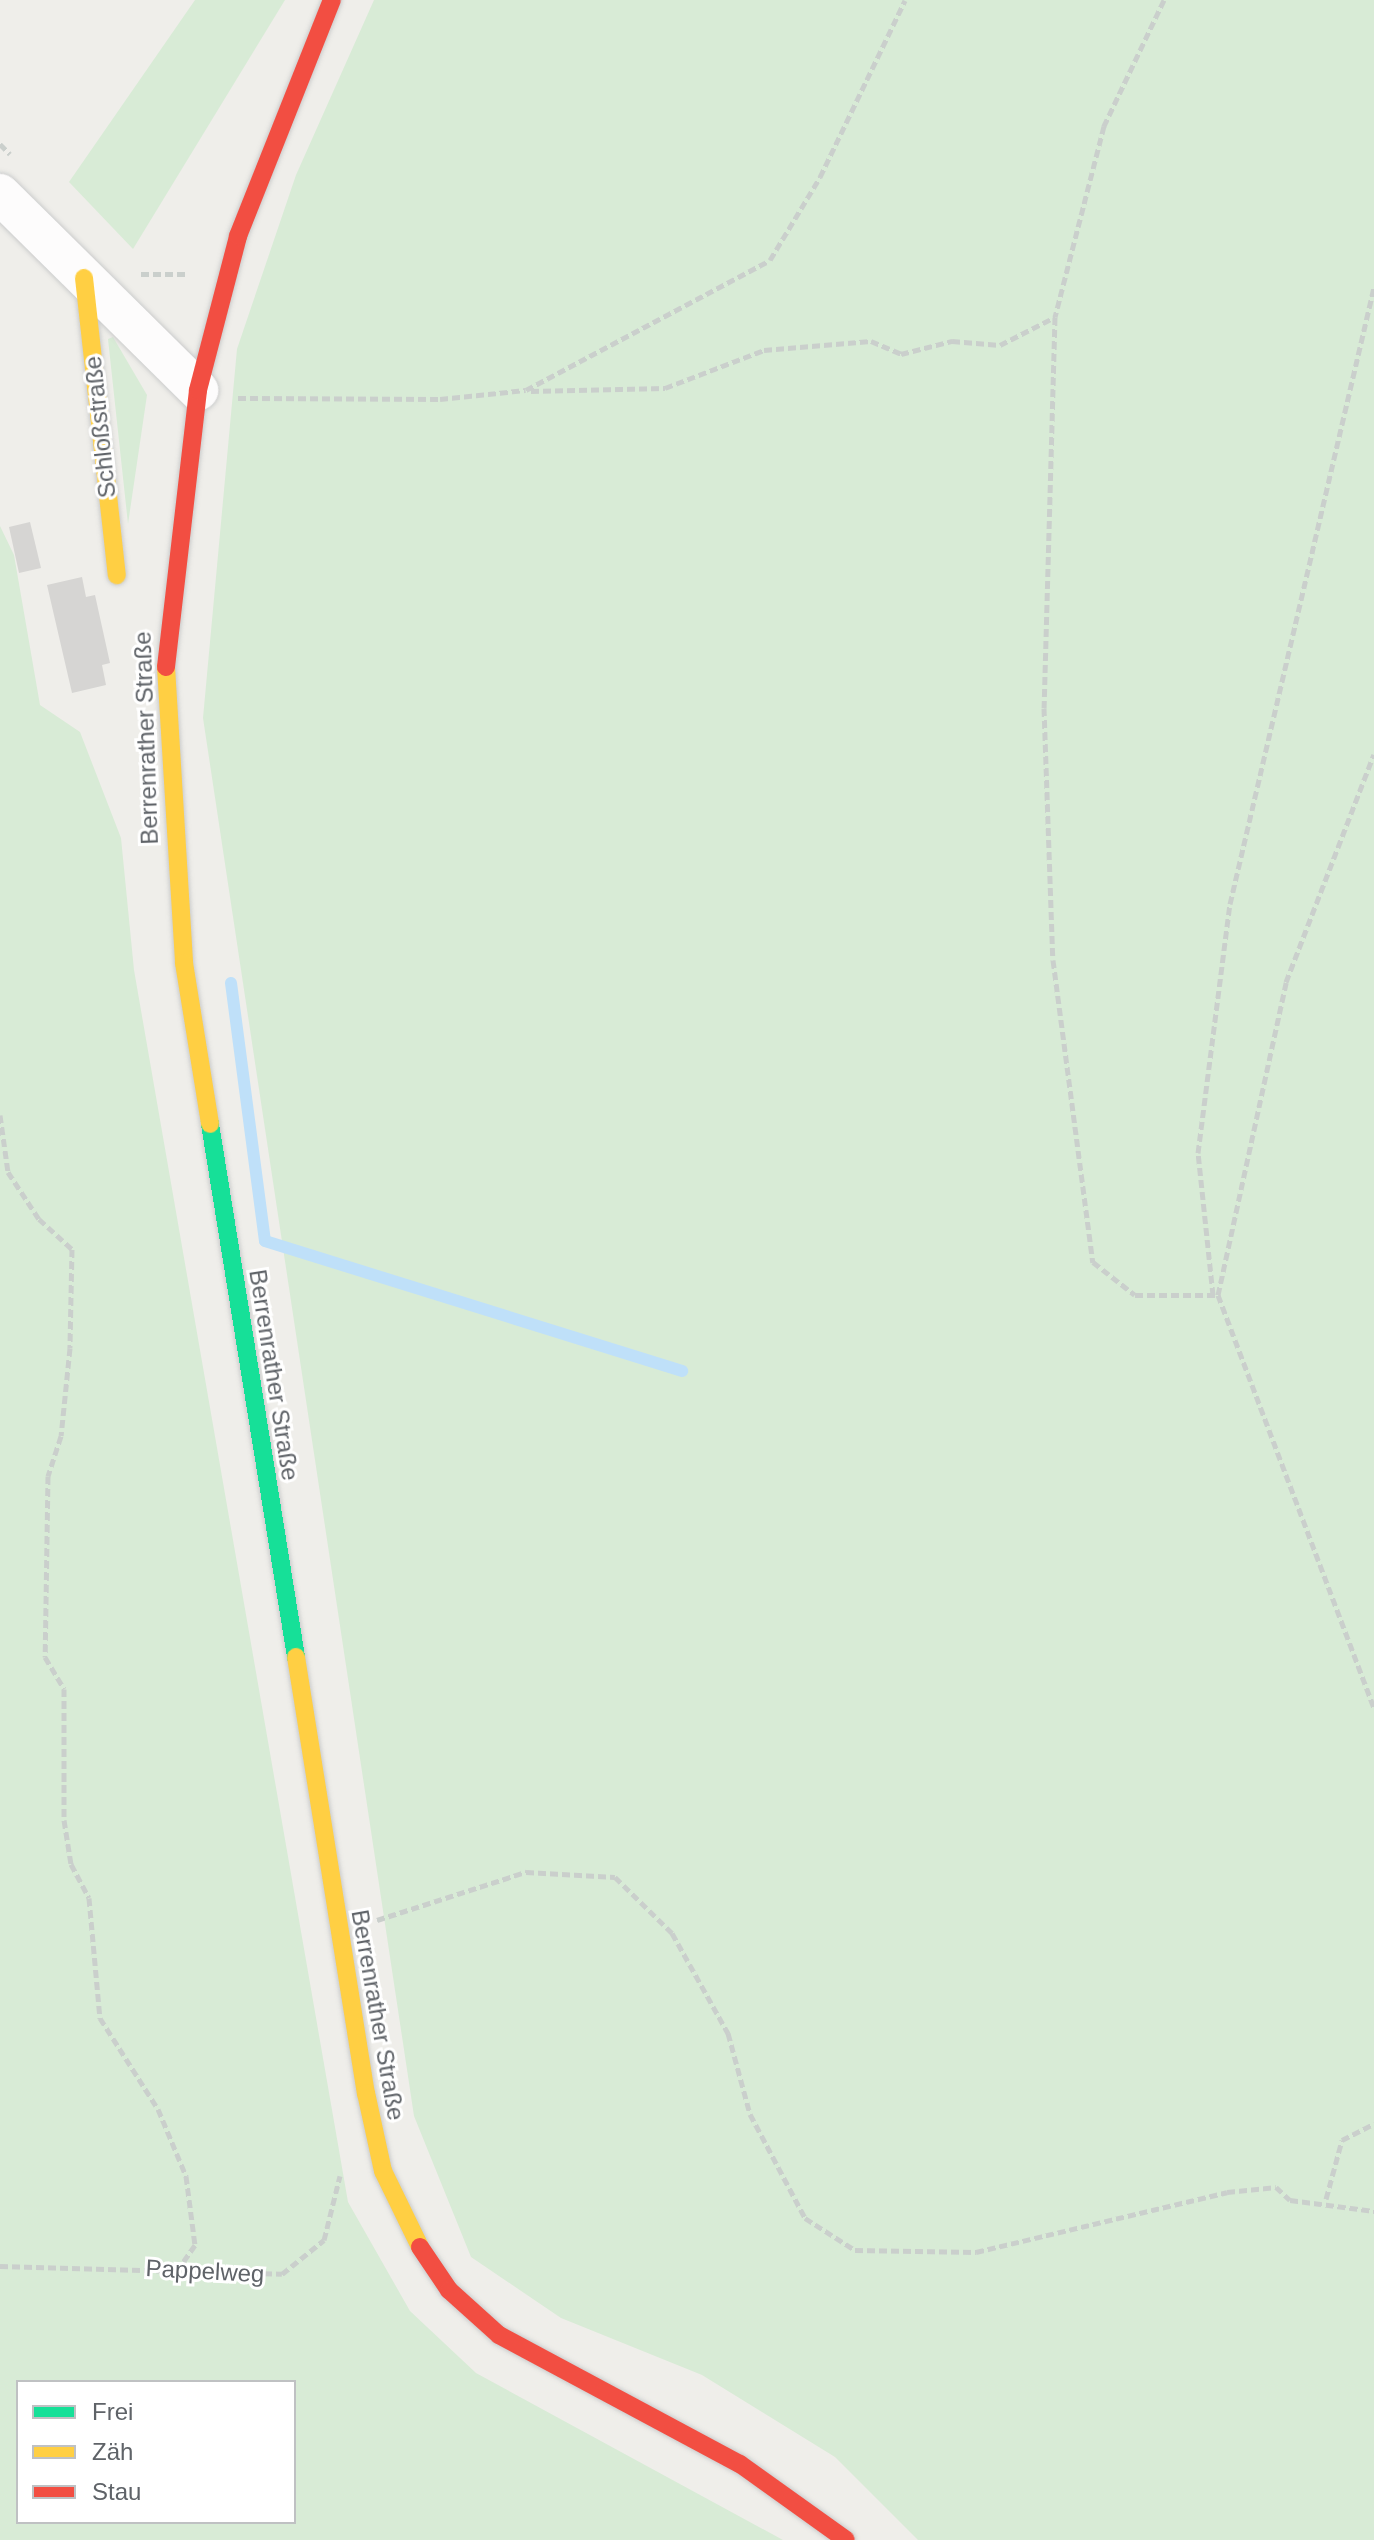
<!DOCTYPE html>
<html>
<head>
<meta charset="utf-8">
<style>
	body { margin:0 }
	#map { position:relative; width:1374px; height:2540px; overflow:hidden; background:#efeeea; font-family:Helvetica,sans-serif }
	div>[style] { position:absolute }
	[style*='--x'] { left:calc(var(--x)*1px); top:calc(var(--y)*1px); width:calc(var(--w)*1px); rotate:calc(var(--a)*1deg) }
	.green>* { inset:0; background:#d8ebd6 }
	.stream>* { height:12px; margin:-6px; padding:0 6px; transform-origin:6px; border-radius:6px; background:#bfe0f9 }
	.building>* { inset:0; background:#d6d5d3 }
	.path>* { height:5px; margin-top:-2.5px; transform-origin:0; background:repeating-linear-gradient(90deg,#cacfcc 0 8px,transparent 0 12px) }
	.roads { filter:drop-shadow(0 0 2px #cbcccc) drop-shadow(0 0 2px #cbcccc) }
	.street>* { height:40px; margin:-20px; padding:0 20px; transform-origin:20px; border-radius:20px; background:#fdfcfc }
	.fast>* { height:18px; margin:-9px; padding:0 9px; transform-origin:9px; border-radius:9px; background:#16e098 }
	.slow>* { height:18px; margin:-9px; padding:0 9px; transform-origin:9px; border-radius:9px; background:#ffcf43 }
	.jam>* { height:18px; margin:-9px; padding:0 9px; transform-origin:9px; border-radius:9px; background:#f24e42 }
	span { translate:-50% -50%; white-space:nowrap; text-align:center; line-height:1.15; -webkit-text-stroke:6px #fff; paint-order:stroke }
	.street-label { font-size:24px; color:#5f6368 }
	.legend { position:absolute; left:16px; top:2380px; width:280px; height:144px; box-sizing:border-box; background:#fff; border:2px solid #bfc1c3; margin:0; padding:10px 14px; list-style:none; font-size:24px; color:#5f6368 }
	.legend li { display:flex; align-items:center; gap:16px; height:40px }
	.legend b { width:40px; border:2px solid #bfc1c3 }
</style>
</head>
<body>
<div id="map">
	<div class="green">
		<div style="clip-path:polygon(195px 0,285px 0,133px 249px,69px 182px)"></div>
		<div style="clip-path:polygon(374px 0,1374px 0,1374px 2540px,918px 2540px,835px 2457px,702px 2375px,561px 2318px,471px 2257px,414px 2116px,203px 718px,237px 349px,296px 175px)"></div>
		<div style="clip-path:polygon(113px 337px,147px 395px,128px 524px,108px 339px)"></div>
		<div style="clip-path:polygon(evenodd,0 526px,14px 555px,40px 705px,80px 732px,121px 838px,134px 970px,348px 2202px,410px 2311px,476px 2373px,783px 2540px,0 2540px,0 526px,18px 2382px,294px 2382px,294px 2522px,18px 2522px,18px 2382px)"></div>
	</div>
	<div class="stream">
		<div style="--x:231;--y:983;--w:260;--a:82.5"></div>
		<div style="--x:265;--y:1241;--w:437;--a:17.3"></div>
	</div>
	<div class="building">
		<div style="clip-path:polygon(30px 522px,41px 568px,19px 573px,9px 527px)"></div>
		<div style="clip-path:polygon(82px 577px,86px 597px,95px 595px,110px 663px,102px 665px,106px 685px,72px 693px,47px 585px)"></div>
	</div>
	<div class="path">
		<div style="--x:1164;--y:0;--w:140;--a:115.5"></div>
		<div style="--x:1104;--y:126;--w:197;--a:104.4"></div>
		<div style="--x:1055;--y:317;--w:391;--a:91.6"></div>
		<div style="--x:1044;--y:708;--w:252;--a:88"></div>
		<div style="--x:1053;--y:960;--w:305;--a:82.5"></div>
		<div style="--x:1093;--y:1262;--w:53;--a:38.2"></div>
		<div style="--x:1135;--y:1295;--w:83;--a:0"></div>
		<div style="--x:1218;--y:1295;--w:441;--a:69.3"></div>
		<div style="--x:0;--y:144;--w:14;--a:45"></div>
		<div style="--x:141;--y:274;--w:45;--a:0"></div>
		<div style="--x:531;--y:391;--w:134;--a:-1.3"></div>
		<div style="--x:665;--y:388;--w:106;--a:-21"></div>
		<div style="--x:764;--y:350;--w:107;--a:-4.8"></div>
		<div style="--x:871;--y:341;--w:33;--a:23"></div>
		<div style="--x:901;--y:354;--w:53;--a:-14.3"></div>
		<div style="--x:952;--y:341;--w:48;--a:4.8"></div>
		<div style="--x:1000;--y:345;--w:62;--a:-27"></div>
		<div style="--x:238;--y:398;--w:202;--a:0.3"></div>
		<div style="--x:440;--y:399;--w:86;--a:-6"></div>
		<div style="--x:526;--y:390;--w:276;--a:-28"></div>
		<div style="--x:770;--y:260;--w:97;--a:-58.9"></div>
		<div style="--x:820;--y:177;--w:196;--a:-64.3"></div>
		<div style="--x:0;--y:1115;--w:58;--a:82"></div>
		<div style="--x:8;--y:1172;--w:56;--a:56.6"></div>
		<div style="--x:39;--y:1219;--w:45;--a:42.3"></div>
		<div style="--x:72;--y:1249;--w:99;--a:91.2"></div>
		<div style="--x:70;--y:1348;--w:88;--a:95.8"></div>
		<div style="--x:61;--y:1436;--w:42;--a:108"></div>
		<div style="--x:48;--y:1476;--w:181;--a:90.9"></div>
		<div style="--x:45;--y:1657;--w:37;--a:59"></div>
		<div style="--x:64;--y:1689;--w:131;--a:90"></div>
		<div style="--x:64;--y:1820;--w:45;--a:81"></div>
		<div style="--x:71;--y:1864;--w:38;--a:62"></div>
		<div style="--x:89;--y:1898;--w:121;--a:84.8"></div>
		<div style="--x:100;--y:2018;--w:108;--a:57.5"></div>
		<div style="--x:158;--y:2109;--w:73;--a:67.3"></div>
		<div style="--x:186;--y:2176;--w:70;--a:82.6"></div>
		<div style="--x:195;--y:2245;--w:29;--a:125"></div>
		<div style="--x:1213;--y:1295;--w:143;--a:-96"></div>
		<div style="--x:1198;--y:1153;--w:251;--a:-82.7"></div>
		<div style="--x:1230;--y:904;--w:634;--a:-76.86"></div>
		<div style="--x:1218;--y:1295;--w:320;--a:-77.7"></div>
		<div style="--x:1286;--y:982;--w:244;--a:-68.9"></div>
		<div style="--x:377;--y:1920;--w:157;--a:-17.9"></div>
		<div style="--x:526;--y:1872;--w:89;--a:3.2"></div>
		<div style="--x:615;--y:1877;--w:80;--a:44.5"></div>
		<div style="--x:672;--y:1933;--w:115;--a:60.8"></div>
		<div style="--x:728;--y:2033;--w:84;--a:74.8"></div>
		<div style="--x:750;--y:2114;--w:118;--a:62.1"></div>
		<div style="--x:805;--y:2218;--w:59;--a:32.6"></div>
		<div style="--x:855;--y:2250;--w:121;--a:0.9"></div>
		<div style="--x:976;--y:2252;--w:258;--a:-13.4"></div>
		<div style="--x:1227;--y:2192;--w:49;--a:-5.8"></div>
		<div style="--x:1276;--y:2187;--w:19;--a:43"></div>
		<div style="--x:1290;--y:2200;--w:85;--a:7.5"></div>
		<div style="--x:1326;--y:2199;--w:61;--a:-74.8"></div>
		<div style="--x:1342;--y:2140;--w:36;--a:-27"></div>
		<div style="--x:0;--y:2266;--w:282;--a:1.6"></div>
		<div style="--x:282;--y:2274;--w:54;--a:-39"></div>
		<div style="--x:324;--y:2240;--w:66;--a:-76"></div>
	</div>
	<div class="roads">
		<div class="street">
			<div style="--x:0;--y:194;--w:279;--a:44.7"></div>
		</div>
		<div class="fast">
			<div style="--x:210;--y:1124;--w:540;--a:80.83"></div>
		</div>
		<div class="slow">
			<div style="--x:84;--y:278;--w:299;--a:83.7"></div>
			<div style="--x:166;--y:667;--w:297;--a:86.5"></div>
			<div style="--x:184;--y:963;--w:163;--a:80.8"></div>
			<div style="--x:296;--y:1657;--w:442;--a:80.9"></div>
			<div style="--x:366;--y:2093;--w:80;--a:77.7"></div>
			<div style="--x:383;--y:2171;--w:85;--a:64"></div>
		</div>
		<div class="jam">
			<div style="--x:166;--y:667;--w:279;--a:-83.4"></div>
			<div style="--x:198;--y:390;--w:159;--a:-75.4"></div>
			<div style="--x:238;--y:236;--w:254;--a:-68.3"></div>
			<div style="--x:420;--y:2247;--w:52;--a:56"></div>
			<div style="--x:449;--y:2290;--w:67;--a:42"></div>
			<div style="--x:499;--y:2335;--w:273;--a:28.2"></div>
			<div style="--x:740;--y:2464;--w:130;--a:35.6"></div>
		</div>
	</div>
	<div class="street-label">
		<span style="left:100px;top:427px;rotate:-96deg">Schloßstraße</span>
		<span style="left:146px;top:738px;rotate:-92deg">Berrenrather Straße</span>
		<span style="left:274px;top:1375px;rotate:81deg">Berrenrather Straße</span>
		<span style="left:378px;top:2015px;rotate:80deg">Berrenrather Straße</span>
		<span style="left:205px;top:2271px;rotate:3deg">Pappelweg</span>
	</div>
	<ul class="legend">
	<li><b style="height:10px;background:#16e098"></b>Frei</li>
	<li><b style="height:10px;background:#ffcf43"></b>Zäh</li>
	<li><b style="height:10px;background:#f24e42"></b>Stau</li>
	</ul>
</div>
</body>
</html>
